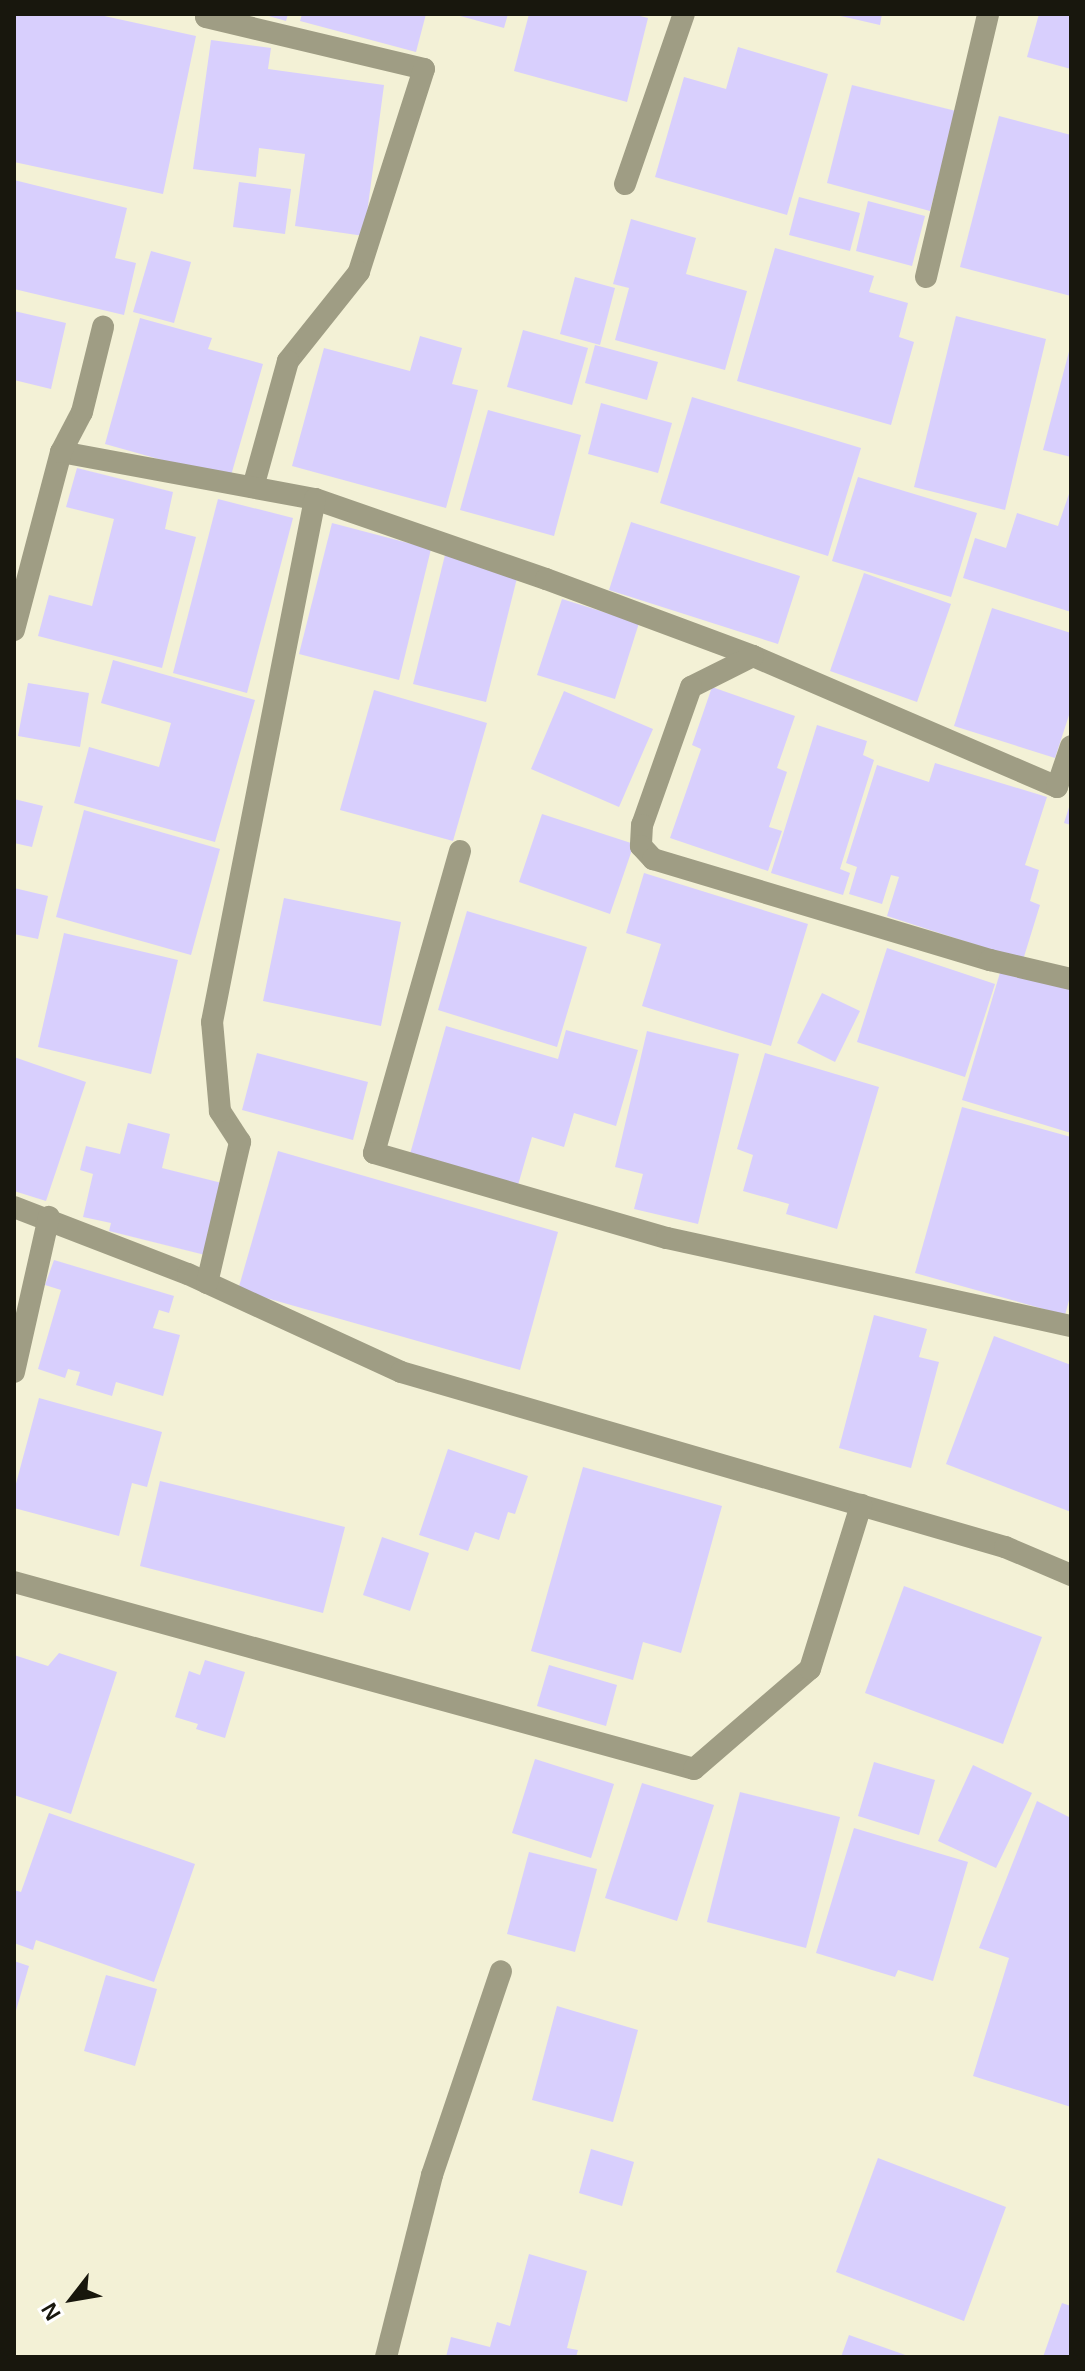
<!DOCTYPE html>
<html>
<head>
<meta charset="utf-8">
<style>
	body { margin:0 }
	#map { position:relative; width:1085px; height:2371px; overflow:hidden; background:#f3f1d6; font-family:Arial,sans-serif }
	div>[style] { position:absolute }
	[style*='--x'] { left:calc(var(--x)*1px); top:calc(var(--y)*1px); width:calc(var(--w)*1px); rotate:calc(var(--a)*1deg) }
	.building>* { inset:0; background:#d8cffd }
	.minor>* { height:22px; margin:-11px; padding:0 11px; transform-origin:11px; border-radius:11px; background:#9f9d84 }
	span { translate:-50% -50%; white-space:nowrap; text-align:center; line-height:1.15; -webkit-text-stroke:8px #fff; paint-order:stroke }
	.frame { position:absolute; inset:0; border:16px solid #18170d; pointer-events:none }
	.north { position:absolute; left:32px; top:2259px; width:80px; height:80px; -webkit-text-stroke:6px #fff; paint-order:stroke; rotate:239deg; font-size:22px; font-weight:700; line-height:32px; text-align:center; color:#18170d }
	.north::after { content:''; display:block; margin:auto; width:28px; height:36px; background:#18170d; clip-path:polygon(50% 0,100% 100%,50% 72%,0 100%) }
</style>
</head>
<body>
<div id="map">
	<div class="building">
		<div style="clip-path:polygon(14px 14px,95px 14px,196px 36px,163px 194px,14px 162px)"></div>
		<div style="clip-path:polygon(262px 14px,288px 14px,286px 21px)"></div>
		<div style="clip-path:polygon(302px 14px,426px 14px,416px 52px,300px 21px)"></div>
		<div style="clip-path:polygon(453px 14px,508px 14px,504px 28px)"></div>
		<div style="clip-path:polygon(529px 14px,633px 14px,648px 18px,627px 102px,514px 71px)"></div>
		<div style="clip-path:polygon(832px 14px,882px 14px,880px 25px)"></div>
		<div style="clip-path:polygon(1039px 14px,1071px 14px,1071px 69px,1027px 57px)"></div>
		<div style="clip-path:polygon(211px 40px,271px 48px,268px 69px,384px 85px,364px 236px,295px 226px,305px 154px,259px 148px,256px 177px,193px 169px)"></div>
		<div style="clip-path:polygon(738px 47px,828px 74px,787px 215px,655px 177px,684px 77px,726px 89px)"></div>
		<div style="clip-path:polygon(852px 85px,956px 111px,930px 211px,827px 183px)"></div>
		<div style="clip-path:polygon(999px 116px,1071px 135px,1071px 296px,960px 267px)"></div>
		<div style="clip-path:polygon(14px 180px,127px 208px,115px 258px,136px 263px,124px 315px,14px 289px)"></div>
		<div style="clip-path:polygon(239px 182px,291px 189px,285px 234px,233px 227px)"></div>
		<div style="clip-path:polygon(799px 197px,860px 213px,850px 251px,789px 235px)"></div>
		<div style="clip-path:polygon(868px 201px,925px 216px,912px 266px,856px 251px)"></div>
		<div style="clip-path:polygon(631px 219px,696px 238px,686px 274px,747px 291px,725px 370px,615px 340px,629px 288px,613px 284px)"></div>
		<div style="clip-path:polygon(775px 248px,874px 276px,869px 292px,908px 303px,899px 337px,914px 342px,891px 425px,737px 381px)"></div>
		<div style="clip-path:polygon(151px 251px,191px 262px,174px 323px,133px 312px)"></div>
		<div style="clip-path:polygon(575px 277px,615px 288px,600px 345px,560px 334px)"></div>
		<div style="clip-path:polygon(14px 311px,66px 323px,51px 389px,14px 380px)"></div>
		<div style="clip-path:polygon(956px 316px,1046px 339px,1005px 510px,914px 487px)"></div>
		<div style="clip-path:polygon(140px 318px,212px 338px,208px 349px,263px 364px,230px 479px,105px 444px)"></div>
		<div style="clip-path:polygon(523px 330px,588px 348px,572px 405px,507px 387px)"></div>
		<div style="clip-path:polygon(420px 336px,462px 348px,452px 384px,478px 390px,446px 508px,292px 466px,324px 348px,410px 371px)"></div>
		<div style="clip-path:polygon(1071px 344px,1071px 457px,1043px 450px)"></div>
		<div style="clip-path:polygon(595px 345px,658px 362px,647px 400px,585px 383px)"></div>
		<div style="clip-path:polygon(692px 397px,861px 448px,828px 556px,660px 503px)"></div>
		<div style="clip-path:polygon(601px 403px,672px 423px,658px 473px,588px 454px)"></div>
		<div style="clip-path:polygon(488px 410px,581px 435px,554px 536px,460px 510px)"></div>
		<div style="clip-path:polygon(77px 468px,173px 492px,165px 529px,196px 537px,162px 668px,38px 636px,49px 595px,92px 606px,114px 519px,66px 507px)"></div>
		<div style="clip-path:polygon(858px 477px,977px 513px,951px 597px,832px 561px)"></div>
		<div style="clip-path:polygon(1071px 488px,1071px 612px,963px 578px,975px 538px,1006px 548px,1017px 513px,1058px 526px)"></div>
		<div style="clip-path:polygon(218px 499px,293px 518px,247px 693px,173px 673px)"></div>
		<div style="clip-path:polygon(631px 522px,800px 576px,778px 644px,609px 590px)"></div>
		<div style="clip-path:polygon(332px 523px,431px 549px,399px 680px,299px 654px)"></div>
		<div style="clip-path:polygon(445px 555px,518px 574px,486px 702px,413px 684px)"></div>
		<div style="clip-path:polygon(864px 573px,951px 604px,917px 702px,830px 671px)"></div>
		<div style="clip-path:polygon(562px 599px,639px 623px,615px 699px,537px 675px)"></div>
		<div style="clip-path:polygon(992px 608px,1071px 633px,1071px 709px,1055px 758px,954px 726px)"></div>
		<div style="clip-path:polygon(113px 660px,255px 700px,215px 842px,74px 803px,89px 747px,159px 767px,171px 723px,101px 703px)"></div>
		<div style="clip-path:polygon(28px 683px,89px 693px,80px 747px,18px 736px)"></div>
		<div style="clip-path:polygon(712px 687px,795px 716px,777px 768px,787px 772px,769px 827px,782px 831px,768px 871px,670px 838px,701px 749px,692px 745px)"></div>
		<div style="clip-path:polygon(374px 690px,487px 723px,453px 841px,340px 810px)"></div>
		<div style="clip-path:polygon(564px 691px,653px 729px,619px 807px,531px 769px)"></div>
		<div style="clip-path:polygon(817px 725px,867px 741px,863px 755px,874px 760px,840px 869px,850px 873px,843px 895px,771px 873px)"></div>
		<div style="clip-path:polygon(935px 763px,1047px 797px,1025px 865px,1039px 870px,1030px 901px,1040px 905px,1023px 960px,887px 916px,899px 877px,891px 875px,882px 904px,849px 894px,857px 867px,846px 863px,877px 765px,929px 782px)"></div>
		<div style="clip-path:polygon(14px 799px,43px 806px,32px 847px,14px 843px)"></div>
		<div style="clip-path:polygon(1071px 801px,1071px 825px,1064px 823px)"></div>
		<div style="clip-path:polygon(84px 810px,220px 849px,191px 955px,56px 917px)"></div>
		<div style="clip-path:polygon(542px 814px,634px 844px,610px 914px,519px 882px)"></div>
		<div style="clip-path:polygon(644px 873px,808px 924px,771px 1046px,642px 1006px,661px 944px,626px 933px)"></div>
		<div style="clip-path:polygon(14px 888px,48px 896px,38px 939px,14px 934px)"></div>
		<div style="clip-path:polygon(284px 898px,401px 922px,381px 1026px,263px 1001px)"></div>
		<div style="clip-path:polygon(467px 911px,587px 947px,557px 1047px,438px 1010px)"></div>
		<div style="clip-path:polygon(64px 933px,178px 960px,151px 1074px,38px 1047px)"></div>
		<div style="clip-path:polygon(887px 948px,995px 984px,965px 1077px,857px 1042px)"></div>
		<div style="clip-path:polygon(1002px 966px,1071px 986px,1071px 1133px,962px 1100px)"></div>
		<div style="clip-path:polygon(822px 993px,860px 1011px,835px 1062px,797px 1043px)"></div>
		<div style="clip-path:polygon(446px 1026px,558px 1059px,566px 1030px,638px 1050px,616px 1126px,574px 1113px,564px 1147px,532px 1137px,518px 1185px,410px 1154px)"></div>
		<div style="clip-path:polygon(647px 1031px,739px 1054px,698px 1224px,634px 1209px,643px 1174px,615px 1167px)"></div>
		<div style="clip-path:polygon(257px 1053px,368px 1082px,353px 1140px,242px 1110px)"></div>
		<div style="clip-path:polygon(765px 1053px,879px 1087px,837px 1229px,786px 1214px,789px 1204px,743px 1191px,753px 1155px,737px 1149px)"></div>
		<div style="clip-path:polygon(14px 1057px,86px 1082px,46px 1201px,14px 1191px)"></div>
		<div style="clip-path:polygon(962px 1107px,1071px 1137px,1071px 1293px,1065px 1315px,915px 1273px)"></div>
		<div style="clip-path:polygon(128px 1123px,170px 1134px,162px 1168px,222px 1183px,205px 1255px,109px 1231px,111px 1223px,83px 1217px,93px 1174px,80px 1170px,86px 1146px,120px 1154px)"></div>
		<div style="clip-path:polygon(278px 1151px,558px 1232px,520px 1370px,238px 1290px)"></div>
		<div style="clip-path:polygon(54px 1260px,174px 1296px,169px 1313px,159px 1310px,153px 1328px,180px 1335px,163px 1396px,116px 1382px,112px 1396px,76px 1385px,80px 1372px,68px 1369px,65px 1378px,38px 1369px,61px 1290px,45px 1285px)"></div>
		<div style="clip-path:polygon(874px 1315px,927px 1329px,919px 1357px,939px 1362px,911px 1468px,839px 1448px)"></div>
		<div style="clip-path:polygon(994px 1336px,1071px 1365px,1071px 1512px,946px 1464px)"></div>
		<div style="clip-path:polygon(39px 1398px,162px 1432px,147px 1487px,132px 1483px,119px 1536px,14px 1508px,14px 1491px)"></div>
		<div style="clip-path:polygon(448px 1449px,528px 1476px,515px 1514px,508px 1512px,499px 1540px,475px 1532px,468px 1551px,419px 1535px)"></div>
		<div style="clip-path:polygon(583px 1467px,722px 1506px,681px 1653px,643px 1642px,633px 1680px,531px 1651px)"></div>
		<div style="clip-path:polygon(160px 1481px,345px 1527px,323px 1613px,140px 1566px)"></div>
		<div style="clip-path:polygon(382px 1537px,429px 1553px,410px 1611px,363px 1595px)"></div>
		<div style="clip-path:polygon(904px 1586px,1042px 1637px,1003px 1744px,865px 1693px)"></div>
		<div style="clip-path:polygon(59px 1653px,117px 1672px,71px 1814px,14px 1795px,14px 1655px,48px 1666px)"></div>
		<div style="clip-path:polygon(205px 1660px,245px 1672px,225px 1738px,196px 1729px,198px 1724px,175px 1717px,189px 1671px,200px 1675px)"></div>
		<div style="clip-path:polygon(549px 1665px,617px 1685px,606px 1726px,537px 1706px)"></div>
		<div style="clip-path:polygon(535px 1759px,614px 1784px,591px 1858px,512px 1833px)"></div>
		<div style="clip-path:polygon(874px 1762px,935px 1780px,919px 1835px,858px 1816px)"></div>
		<div style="clip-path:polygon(973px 1765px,1032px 1793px,996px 1868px,938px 1841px)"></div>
		<div style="clip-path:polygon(642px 1783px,714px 1805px,677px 1921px,605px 1898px)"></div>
		<div style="clip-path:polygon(740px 1792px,840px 1817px,806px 1948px,707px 1922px)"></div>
		<div style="clip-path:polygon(1037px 1801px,1071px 1818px,1071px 2107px,973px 2076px,1009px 1958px,979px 1948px)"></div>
		<div style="clip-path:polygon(49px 1813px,195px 1864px,154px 1982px,36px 1940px,33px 1950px,14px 1943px,14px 1890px,21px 1892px)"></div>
		<div style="clip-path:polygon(854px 1828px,968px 1862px,933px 1981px,898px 1970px,895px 1977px,816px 1953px)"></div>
		<div style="clip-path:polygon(529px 1852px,597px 1869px,575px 1952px,507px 1934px)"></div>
		<div style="clip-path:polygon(14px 1961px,29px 1966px,15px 2014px,14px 2014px)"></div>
		<div style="clip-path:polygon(106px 1975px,157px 1989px,135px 2066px,84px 2051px)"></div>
		<div style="clip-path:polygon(557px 2006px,638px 2030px,613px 2122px,532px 2100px)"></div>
		<div style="clip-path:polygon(591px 2149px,634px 2162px,622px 2206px,579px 2193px)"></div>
		<div style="clip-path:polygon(878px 2158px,1006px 2207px,964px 2321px,836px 2272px)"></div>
		<div style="clip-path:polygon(529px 2254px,587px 2271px,567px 2348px,578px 2350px,576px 2357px,446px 2357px,451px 2337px,490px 2347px,497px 2322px,510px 2326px)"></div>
		<div style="clip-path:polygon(1062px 2303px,1071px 2306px,1071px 2357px,1043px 2357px)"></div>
		<div style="clip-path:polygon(849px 2335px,911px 2357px,841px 2357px)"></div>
	</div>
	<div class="minor">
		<div style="--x:207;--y:14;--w:3;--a:108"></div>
		<div style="--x:206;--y:17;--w:224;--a:13.4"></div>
		<div style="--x:424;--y:69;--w:213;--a:107.8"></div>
		<div style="--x:359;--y:272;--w:114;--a:128.6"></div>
		<div style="--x:288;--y:361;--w:131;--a:105.5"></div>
		<div style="--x:625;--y:184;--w:180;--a:-70.9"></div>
		<div style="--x:926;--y:277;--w:270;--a:-76.7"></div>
		<div style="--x:61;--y:452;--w:258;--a:10.5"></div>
		<div style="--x:315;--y:499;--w:244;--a:19.1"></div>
		<div style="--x:546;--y:579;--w:221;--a:20.4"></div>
		<div style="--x:753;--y:656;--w:331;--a:23.3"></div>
		<div style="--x:1057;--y:787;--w:43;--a:-71.1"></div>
		<div style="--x:14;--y:630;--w:184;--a:-75.2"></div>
		<div style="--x:61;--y:452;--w:45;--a:-62.3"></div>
		<div style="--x:82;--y:412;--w:88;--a:-76.1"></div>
		<div style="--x:753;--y:656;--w:69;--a:153.4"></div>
		<div style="--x:691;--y:687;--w:146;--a:109.5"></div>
		<div style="--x:642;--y:825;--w:21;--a:93"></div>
		<div style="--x:641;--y:846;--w:18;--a:47"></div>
		<div style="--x:653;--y:859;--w:352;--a:16.7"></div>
		<div style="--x:990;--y:960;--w:83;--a:13.2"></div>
		<div style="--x:460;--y:851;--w:314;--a:105.9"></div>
		<div style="--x:374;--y:1153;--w:305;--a:16.2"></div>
		<div style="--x:667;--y:1238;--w:413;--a:12.3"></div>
		<div style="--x:14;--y:1207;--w:186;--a:21.1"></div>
		<div style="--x:188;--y:1274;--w:234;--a:24.7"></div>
		<div style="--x:401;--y:1372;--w:629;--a:16.16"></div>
		<div style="--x:1005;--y:1547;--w:72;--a:23"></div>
		<div style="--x:207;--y:1283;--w:145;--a:-76.8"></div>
		<div style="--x:240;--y:1142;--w:37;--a:-123"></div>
		<div style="--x:220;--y:1111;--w:89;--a:-95.1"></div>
		<div style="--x:212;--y:1022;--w:533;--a:-78.86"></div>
		<div style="--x:14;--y:1372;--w:159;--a:-77.3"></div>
		<div style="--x:14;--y:1582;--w:705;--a:15.38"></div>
		<div style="--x:694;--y:1769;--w:153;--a:-40.8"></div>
		<div style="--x:810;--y:1669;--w:172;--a:-72.7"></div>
		<div style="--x:386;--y:2357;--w:188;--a:-75.8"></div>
		<div style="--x:432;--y:2175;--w:215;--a:-71.3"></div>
	</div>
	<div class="frame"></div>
	<div class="north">N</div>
</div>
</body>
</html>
